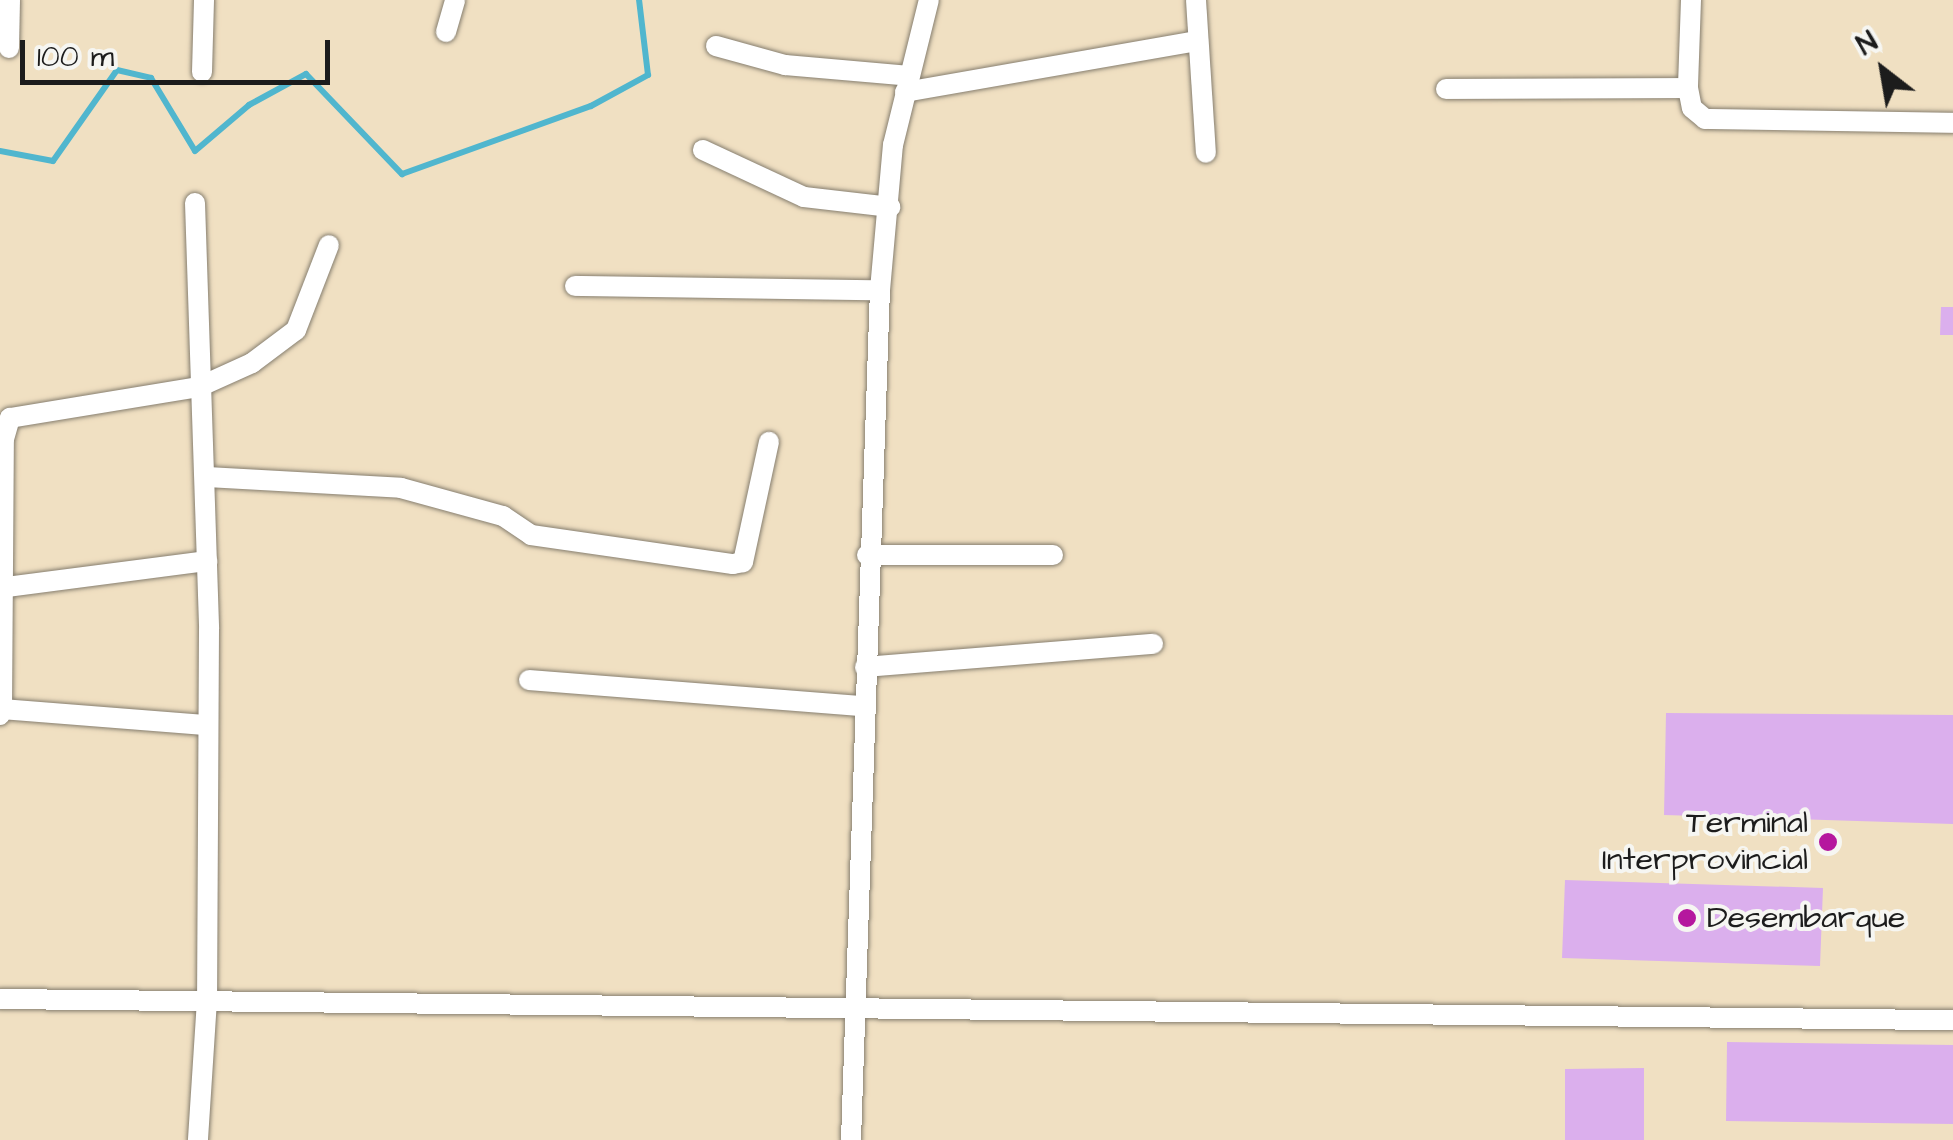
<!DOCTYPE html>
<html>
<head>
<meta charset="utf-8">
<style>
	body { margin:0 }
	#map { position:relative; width:1953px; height:1140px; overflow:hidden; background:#f0e0c2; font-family:"Architects Daughter",sans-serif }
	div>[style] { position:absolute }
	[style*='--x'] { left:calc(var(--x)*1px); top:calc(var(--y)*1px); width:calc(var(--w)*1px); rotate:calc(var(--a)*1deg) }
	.stream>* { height:6px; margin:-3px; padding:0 3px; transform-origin:3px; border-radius:3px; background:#50b6ce }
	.building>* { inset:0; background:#dbafed }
	.roads { filter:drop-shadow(0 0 2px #867e6f) drop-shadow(0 0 2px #867e6f) }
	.street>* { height:20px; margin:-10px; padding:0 10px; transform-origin:10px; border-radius:10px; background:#fff }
	.dots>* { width:28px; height:28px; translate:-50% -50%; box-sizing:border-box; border:5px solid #f6f6f2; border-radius:50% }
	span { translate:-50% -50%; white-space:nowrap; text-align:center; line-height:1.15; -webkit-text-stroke:8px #f6f6f2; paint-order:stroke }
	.poi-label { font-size:32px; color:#1c1c1c }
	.right { translate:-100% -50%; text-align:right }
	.left { translate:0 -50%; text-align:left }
	.north { position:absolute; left:1833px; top:20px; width:100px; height:100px; -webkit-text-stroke:8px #f6f6f2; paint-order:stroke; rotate:329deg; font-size:28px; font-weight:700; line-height:40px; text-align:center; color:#1c1c1c }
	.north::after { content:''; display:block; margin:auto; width:35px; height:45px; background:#1c1c1c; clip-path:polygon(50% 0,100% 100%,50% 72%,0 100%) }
	.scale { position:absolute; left:20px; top:40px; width:310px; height:45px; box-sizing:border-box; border:5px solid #1c1c1c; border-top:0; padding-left:12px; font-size:30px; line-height:35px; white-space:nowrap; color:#1c1c1c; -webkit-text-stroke:8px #f6f6f2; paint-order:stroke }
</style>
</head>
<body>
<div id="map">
	<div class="stream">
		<div style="--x:0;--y:151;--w:54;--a:10.7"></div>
		<div style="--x:53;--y:161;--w:111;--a:-54.9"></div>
		<div style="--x:117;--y:70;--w:35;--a:13"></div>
		<div style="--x:151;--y:78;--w:85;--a:58.9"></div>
		<div style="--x:195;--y:151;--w:71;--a:-40.4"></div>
		<div style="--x:249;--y:105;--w:65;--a:-28.5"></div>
		<div style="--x:306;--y:74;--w:139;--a:46.2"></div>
		<div style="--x:402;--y:174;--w:201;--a:-19.8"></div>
		<div style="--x:591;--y:106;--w:65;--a:-28.5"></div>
		<div style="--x:648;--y:75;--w:76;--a:-96.8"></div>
	</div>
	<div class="building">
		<div style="clip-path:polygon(1941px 307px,1953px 307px,1953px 335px,1940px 335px)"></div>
		<div style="clip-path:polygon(1666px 713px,1953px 715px,1953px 824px,1664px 815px)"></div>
		<div style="clip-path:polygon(1565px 880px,1823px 888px,1820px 966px,1562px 958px)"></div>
		<div style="clip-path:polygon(1727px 1042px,1953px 1045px,1953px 1124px,1726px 1121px)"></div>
		<div style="clip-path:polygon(1644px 1068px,1644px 1140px,1565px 1140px,1565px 1069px)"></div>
	</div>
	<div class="roads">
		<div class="street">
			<div style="--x:1196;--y:0;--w:153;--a:86.3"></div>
			<div style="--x:1691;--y:0;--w:88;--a:92"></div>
			<div style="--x:1688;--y:88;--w:20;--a:79"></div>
			<div style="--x:1692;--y:108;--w:17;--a:40"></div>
			<div style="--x:1705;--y:119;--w:248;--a:0.9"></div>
			<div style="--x:446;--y:32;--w:33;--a:-74"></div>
			<div style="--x:716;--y:46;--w:72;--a:15.4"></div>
			<div style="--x:785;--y:65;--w:125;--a:5"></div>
			<div style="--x:9;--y:48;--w:48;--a:-88.8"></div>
			<div style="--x:202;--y:72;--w:72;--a:-88.4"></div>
			<div style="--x:1446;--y:89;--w:242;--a:-0.2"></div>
			<div style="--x:905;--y:92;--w:297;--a:-9.9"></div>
			<div style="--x:703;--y:150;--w:111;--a:25"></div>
			<div style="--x:804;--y:197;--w:87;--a:6.6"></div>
			<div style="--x:195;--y:203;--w:426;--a:88.1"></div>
			<div style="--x:209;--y:629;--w:371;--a:90.3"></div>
			<div style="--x:207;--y:1000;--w:140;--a:93.7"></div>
			<div style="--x:575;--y:286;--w:305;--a:0.8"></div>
			<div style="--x:207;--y:477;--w:194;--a:3.2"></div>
			<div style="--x:401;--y:488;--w:106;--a:15.4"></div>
			<div style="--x:503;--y:516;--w:34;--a:34"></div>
			<div style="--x:531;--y:535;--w:204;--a:8.2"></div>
			<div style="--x:733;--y:564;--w:10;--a:-11"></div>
			<div style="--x:743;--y:562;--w:123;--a:-77.8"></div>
			<div style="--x:867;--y:555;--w:186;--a:0"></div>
			<div style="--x:7;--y:587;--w:202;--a:-7.4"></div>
			<div style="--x:865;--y:667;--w:289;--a:-4.6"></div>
			<div style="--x:529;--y:680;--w:335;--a:4.5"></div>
			<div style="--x:2;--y:709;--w:270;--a:-89.6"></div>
			<div style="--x:4;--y:439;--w:22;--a:-74"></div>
			<div style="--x:10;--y:418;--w:192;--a:-9.3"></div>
			<div style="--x:199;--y:387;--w:58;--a:-24.4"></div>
			<div style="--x:252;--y:363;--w:55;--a:-36.9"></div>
			<div style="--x:296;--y:330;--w:91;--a:-68.8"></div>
			<div style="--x:0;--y:715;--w:6;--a:-72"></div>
			<div style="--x:2;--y:709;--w:203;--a:4.5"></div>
			<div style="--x:0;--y:999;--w:1953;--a:0.62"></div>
			<div style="--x:851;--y:1140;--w:850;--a:-88.05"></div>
			<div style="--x:880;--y:290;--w:146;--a:-84.9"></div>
			<div style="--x:893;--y:145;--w:149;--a:-76.1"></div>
		</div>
	</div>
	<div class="dots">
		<div style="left:1828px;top:842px;background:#b5179e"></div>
		<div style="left:1687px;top:918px;background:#b5179e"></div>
	</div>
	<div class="poi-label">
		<span class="right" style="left:1808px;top:842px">Terminal<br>Interprovincial</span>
		<span class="left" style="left:1707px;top:918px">Desembarque</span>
	</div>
	<div class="north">N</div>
	<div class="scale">100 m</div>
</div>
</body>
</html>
